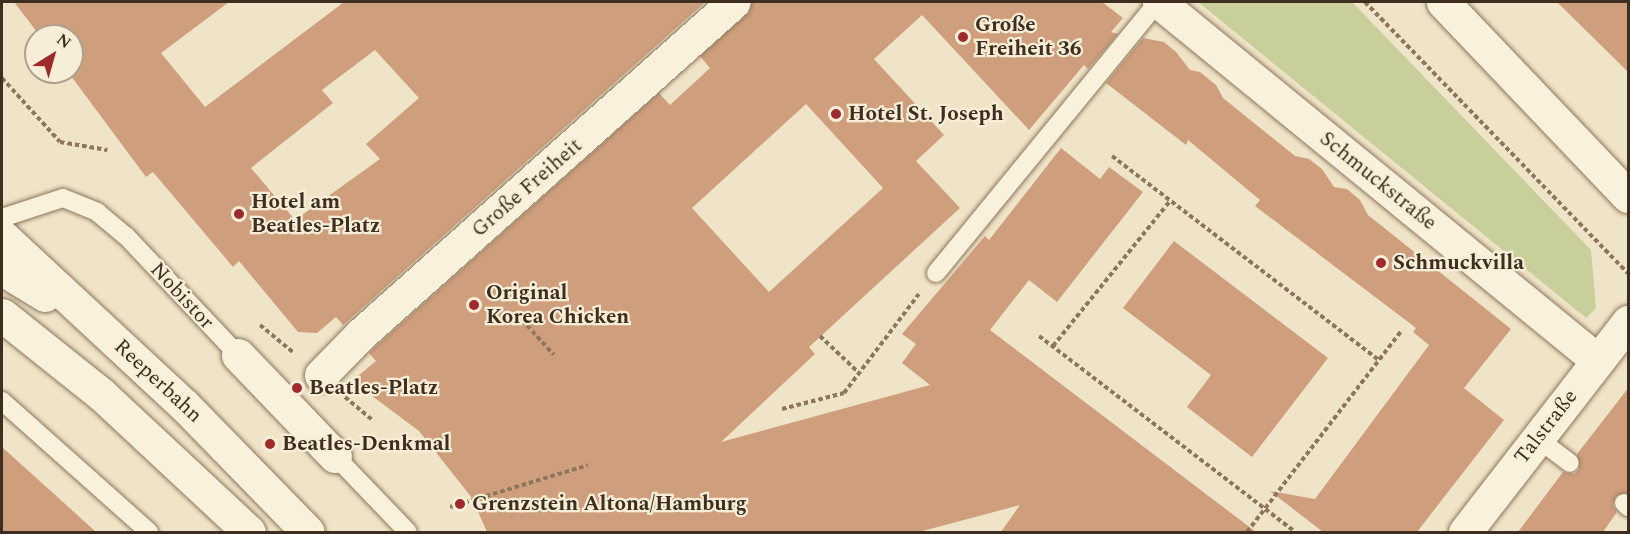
<!DOCTYPE html>
<html>
<head>
<meta charset="utf-8">
<style>
	body { margin:0 }
	#map { position:relative; width:1630px; height:534px; overflow:hidden; background:#f0e4c8; font-family:Spectral,serif }
	div>[style] { position:absolute }
	[style*='--x'] { left:calc(var(--x)*1px); top:calc(var(--y)*1px); width:calc(var(--w)*1px); rotate:calc(var(--a)*1deg) }
	.green>* { inset:0; background:#c9cf9b }
	.building>* { inset:0; background:#cf9f7d }
	.path>* { height:4px; margin-top:-2px; transform-origin:0; background:repeating-linear-gradient(90deg,#8d765c 0 4.5px,transparent 0 7.5px) }
	.roads { filter:drop-shadow(0 0 2px #8d765c) drop-shadow(0 0 2px #8d765c) }
	.service>* { height:18px; margin:-9px; padding:0 9px; transform-origin:9px; border-radius:9px; background:#faf1dc }
	.minor>* { height:33px; margin:-16.5px; padding:0 16.5px; transform-origin:16.5px; border-radius:16.5px; background:#faf1dc }
	.secondary>* { height:33px; margin:-16.5px; padding:0 16.5px; transform-origin:16.5px; border-radius:16.5px; background:#faf1dc }
	.dots>* { width:16px; height:16px; translate:-50% -50%; box-sizing:border-box; border:3px solid #f7eed8; border-radius:50% }
	span { translate:-50% -50%; white-space:nowrap; text-align:center; line-height:1.15; -webkit-text-stroke:4.5px #f7eed8; paint-order:stroke }
	.poi-label { font-size:21px; color:#3d2e20; font-weight:700 }
	.left { translate:0 -50%; text-align:left }
	.street-label { font-size:21px; color:#3d2e20 }
	.frame { position:absolute; inset:0; border:3px solid #3d2e20; pointer-events:none }
	.north { position:absolute; left:24px; top:24px; width:60px; height:60px; box-sizing:border-box; background:#f7eed8; border:2px solid #ada18e; border-radius:50%; rotate:37deg; font-size:16px; font-weight:700; line-height:24px; text-align:center; color:#3d2e20 }
	.north::after { content:''; display:block; margin:auto; width:21px; height:27px; background:#9e2a2b; clip-path:polygon(50% 0,100% 100%,50% 72%,0 100%) }
</style>
</head>
<body>
<div id="map">
	<div class="green">
		<div style="clip-path:polygon(1198px 2px,1352px 2px,1591px 250px,1596px 308px,1586px 318px)"></div>
	</div>
	<div class="building">
		<div style="clip-path:polygon(evenodd,14px 2px,229px 2px,161px 53px,205px 107px,344px 2px,705px 2px,343px 325px,336px 317px,317px 333px,298px 332px,239px 261px,233px 267px,153px 172px,146px 177px,68px 72px,72px 72px,72px 36px,40px 36px,14px 2px,375px 50px,419px 98px,366px 144px,380px 159px,295px 220px,251px 168px,333px 103px,322px 90px,375px 50px)"></div>
		<div style="clip-path:polygon(evenodd,751px 2px,1102px 2px,1123px 18px,1111px 32px,1118px 34px,1088px 69px,1084px 65px,1029px 130px,922px 15px,874px 59px,944px 135px,916px 161px,960px 208px,809px 347px,815px 354px,721px 442px,930px 385px,902px 363px,916px 344px,902px 334px,985px 236px,989px 240px,1061px 148px,1100px 179px,1109px 167px,1143px 192px,1057px 302px,1029px 280px,990px 330px,1256px 532px,1001px 532px,1020px 505px,919px 532px,487px 532px,472px 498px,419px 431px,352px 381px,376px 361px,369px 353px,374px 348px,659px 93px,670px 105px,710px 68px,700px 56px,745px 16px,751px 2px,806px 104px,883px 188px,769px 292px,692px 208px,806px 104px)"></div>
		<div style="clip-path:polygon(1557px 2px,1629px 2px,1629px 73px)"></div>
		<div style="clip-path:polygon(1143px 38px,1164px 42px,1176px 52px,1190px 70px,1200px 72px,1216px 85px,1223px 98px,1295px 156px,1309px 159px,1322px 169px,1334px 187px,1347px 189px,1360px 200px,1368px 215px,1511px 329px,1464px 388px,1504px 420px,1417px 532px,1323px 532px,1270px 491px,1315px 499px,1429px 345px,1413px 332px,1416px 328px,1255px 206px,1260px 200px,1188px 140px,1186px 145px,1106px 83px)"></div>
		<div style="clip-path:polygon(1174px 241px,1328px 358px,1252px 457px,1187px 407px,1211px 375px,1123px 308px)"></div>
		<div style="clip-path:polygon(1629px 387px,1629px 493px,1616px 496px,1613px 505px,1617px 512px,1603px 532px,1518px 532px,1563px 472px,1574px 474px,1579px 469px,1577px 454px)"></div>
		<div style="clip-path:polygon(2px 447px,63px 502px,96px 532px,2px 532px)"></div>
	</div>
	<div class="path">
		<div style="--x:1365;--y:2;--w:378;--a:45.9"></div>
		<div style="--x:2;--y:78;--w:86;--a:47.8"></div>
		<div style="--x:60;--y:142;--w:48;--a:9.7"></div>
		<div style="--x:1112;--y:156;--w:336;--a:37.4"></div>
		<div style="--x:522;--y:320;--w:47;--a:47.6"></div>
		<div style="--x:260;--y:325;--w:44;--a:39.5"></div>
		<div style="--x:820;--y:336;--w:54;--a:43.5"></div>
		<div style="--x:1039;--y:336;--w:322;--a:37.4"></div>
		<div style="--x:1053;--y:346;--w:186;--a:-51.1"></div>
		<div style="--x:345;--y:397;--w:35;--a:40"></div>
		<div style="--x:782;--y:409;--w:64;--a:-14.5"></div>
		<div style="--x:844;--y:393;--w:124;--a:-52.9"></div>
		<div style="--x:450;--y:507;--w:144;--a:-16.9"></div>
		<div style="--x:1247;--y:532;--w:255;--a:-52.5"></div>
	</div>
	<div class="roads">
		<div class="service">
			<div style="--x:2;--y:218;--w:64;--a:-18.2"></div>
			<div style="--x:63;--y:198;--w:37;--a:22"></div>
			<div style="--x:97;--y:212;--w:38;--a:40"></div>
			<div style="--x:126;--y:236;--w:163;--a:46.7"></div>
			<div style="--x:936;--y:273;--w:350;--a:-50.7"></div>
			<div style="--x:2;--y:401;--w:197;--a:41.7"></div>
			<div style="--x:1537;--y:438;--w:41;--a:37.1"></div>
			<div style="--x:335;--y:456;--w:105;--a:46.2"></div>
			<div style="--x:1624;--y:503;--w:6;--a:45"></div>
		</div>
		<div class="minor">
			<div style="--x:1159;--y:2;--w:566;--a:39.26"></div>
			<div style="--x:238;--y:355;--w:140;--a:46.2"></div>
			<div style="--x:321;--y:375;--w:57;--a:-45.7"></div>
			<div style="--x:361;--y:334;--w:499;--a:-41.7"></div>
			<div style="--x:1465;--y:532;--w:266;--a:-52.2"></div>
		</div>
		<div class="secondary">
			<div style="--x:1443;--y:2;--w:268;--a:46.4"></div>
			<div style="--x:2;--y:236;--w:248;--a:42.9"></div>
			<div style="--x:184;--y:405;--w:177;--a:45.7"></div>
			<div style="--x:2;--y:269;--w:50;--a:31.2"></div>
			<div style="--x:2;--y:315;--w:127;--a:38.6"></div>
			<div style="--x:101;--y:394;--w:202;--a:43"></div>
		</div>
	</div>
	<div class="dots">
		<div style="left:963px;top:37px;background:#9e2a2b"></div>
		<div style="left:836px;top:114px;background:#9e2a2b"></div>
		<div style="left:239px;top:214px;background:#9e2a2b"></div>
		<div style="left:1381px;top:263px;background:#9e2a2b"></div>
		<div style="left:474px;top:305px;background:#9e2a2b"></div>
		<div style="left:297px;top:388px;background:#9e2a2b"></div>
		<div style="left:270px;top:444px;background:#9e2a2b"></div>
		<div style="left:460px;top:504px;background:#9e2a2b"></div>
	</div>
	<div class="poi-label">
		<span class="left" style="left:975px;top:37px">Große<br>Freiheit 36</span>
		<span class="left" style="left:848px;top:114px">Hotel St. Joseph</span>
		<span class="left" style="left:251px;top:214px">Hotel am<br>Beatles-Platz</span>
		<span class="left" style="left:1393px;top:263px">Schmuckvilla</span>
		<span class="left" style="left:486px;top:305px">Original<br>Korea Chicken</span>
		<span class="left" style="left:309px;top:388px">Beatles-Platz</span>
		<span class="left" style="left:282px;top:444px">Beatles-Denkmal</span>
		<span class="left" style="left:472px;top:504px">Grenzstein Altona/Hamburg</span>
	</div>
	<div class="street-label">
		<span style="left:1378px;top:181px;rotate:39deg">Schmuckstraße</span>
		<span style="left:527px;top:188px;rotate:-41deg">Große Freiheit</span>
		<span style="left:182px;top:296px;rotate:47deg">Nobistor</span>
		<span style="left:158px;top:381px;rotate:43deg">Reeperbahn</span>
		<span style="left:1546px;top:427px;rotate:-52deg">Talstraße</span>
	</div>
	<div class="frame"></div>
	<div class="north">N</div>
</div>
</body>
</html>
